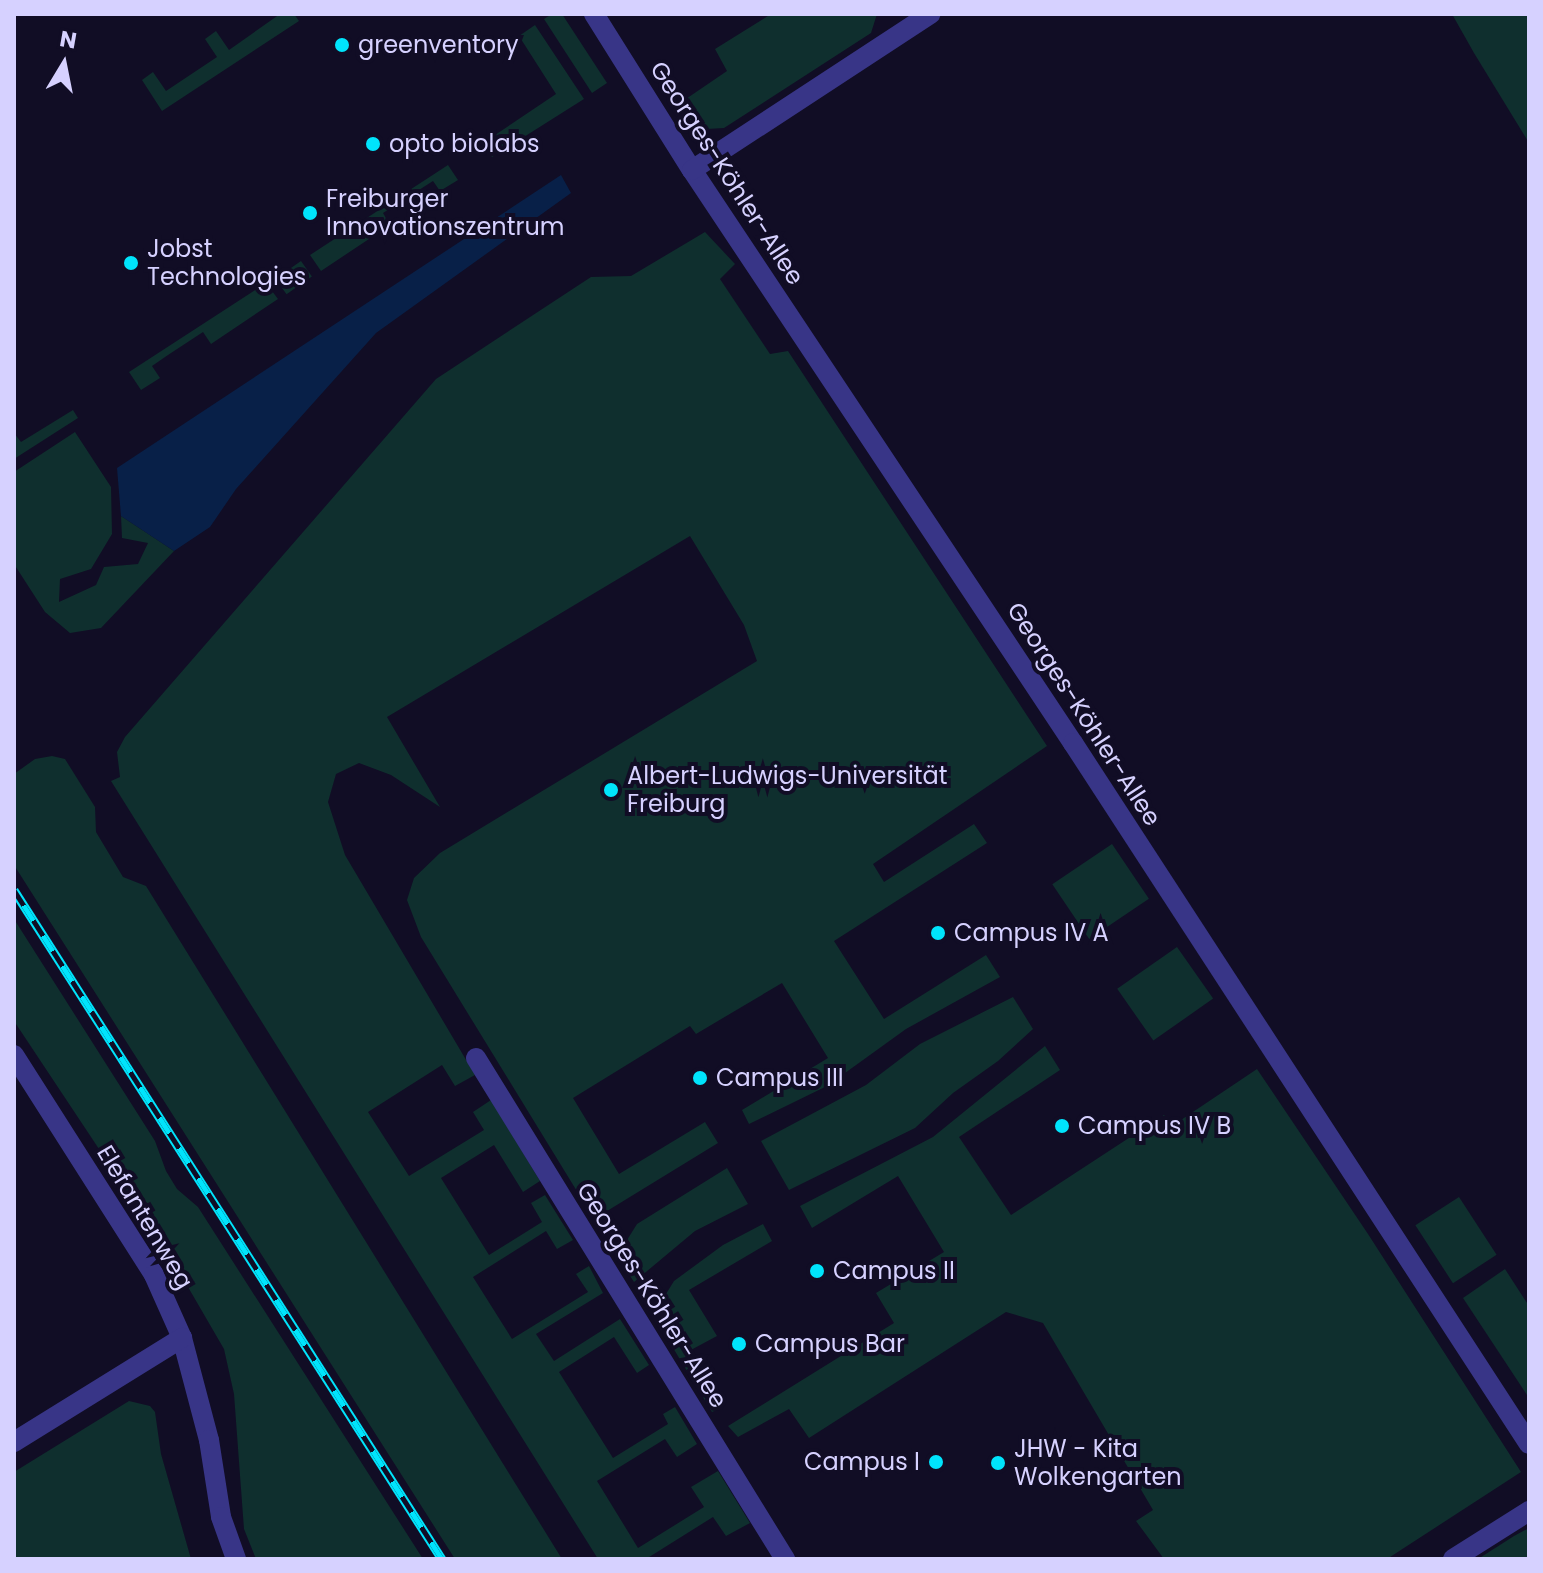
<!DOCTYPE html>
<meta charset="utf-8">
<style>
body{margin:0}
#map{position:relative;width:1543px;height:1573px;overflow:hidden;background:#110d25;font-family:Poppins,sans-serif}
div>[style]{position:absolute}
.green>*{inset:0;background:#0f2f2e;transform-origin:0 0}
.water>*{inset:0;background:#082048}
.minor>*{height:20px;margin:-10px;padding:0 10px;transform-origin:10px;border-radius:10px;background:#383587}
.rail>*{height:9px;margin-top:-4.5px;transform-origin:0;background:repeating-linear-gradient(90deg,#110d25 0 18px,#00e4fc 0 36px);box-sizing:border-box;border-block:2px solid #00e4fc}
.dots>*{width:22px;height:22px;translate:-50% -50%;box-sizing:border-box;border:4px solid #110d25;border-radius:50%}
span{translate:-50% -50%;white-space:nowrap;text-align:center;line-height:1.15;-webkit-text-stroke:8px #110d25;paint-order:stroke}
.poi-label{font-size:24px;color:#d6d1ff}
.left{translate:0 -50%;text-align:left}
.right{translate:-100% -50%;text-align:right}
.street-label{font-size:24px;color:#d6d1ff}
.frame{position:absolute;inset:0;border:16px solid #d6d1ff;pointer-events:none}
.north{position:absolute;left:24px;top:24px;width:80px;height:80px;-webkit-text-stroke:6px #110d25;paint-order:stroke;rotate:10deg;font-size:22px;font-weight:700;line-height:32px;text-align:center;color:#d6d1ff}
.north::after{content:'';display:block;margin:auto;width:28px;height:36px;background:#d6d1ff;clip-path:polygon(50% 0,100% 100%,50% 72%,0 100%)}
</style>
<div id="map">
<div class="green">
<div style="clip-path:polygon(280px 14px,294px 14px,299px 21px,162px 111px,142px 80px,153px 72px,166px 91px,217px 57px,205px 39px,216px 31px,229px 50px)"></div>
<div style="clip-path:polygon(552px 14px,562px 14px,607px 83px,592px 93px,544px 19px)"></div>
<div style="clip-path:polygon(771px 14px,877px 14px,871px 33px,724px 128px,707px 129px,690px 120px,680px 103px,727px 71px,715px 49px)"></div>
<div style="clip-path:polygon(1452px 14px,1529px 14px,1529px 143px,1474px 53px)"></div>
<div style="clip-path:polygon(535px 25px,584px 99px,492px 157px,483px 143px,556px 94px,519px 36px)"></div>
<div style="clip-path:polygon(448px 165px,458px 180px,440px 191px,433px 181px,383px 213px,390px 225px,321px 271px,310px 255px)"></div>
<div style="clip-path:polygon(705px 232px,735px 264px,720px 279px,770px 354px,788px 351px,1047px 746px,873px 864px,884px 882px,974px 824px,987px 843px,834px 941px,884px 1019px,986px 955px,1000px 977px,906px 1029px,827px 1086px,749px 1124px,742px 1110px,828px 1058px,782px 983px,696px 1034px,690px 1026px,573px 1098px,619px 1174px,705px 1122px,718px 1143px,594px 1219px,421px 937px,407px 900px,414px 878px,440px 853px,757px 661px,744px 625px,690px 536px,387px 717px,440px 807px,391px 775px,359px 763px,336px 774px,328px 802px,345px 855px,475px 1075px,455px 1086px,442px 1065px,368px 1112px,409px 1176px,484px 1130px,473px 1112px,491px 1100px,540px 1181px,523px 1192px,494px 1145px,441px 1178px,489px 1255px,542px 1222px,531px 1203px,545px 1195px,573px 1240px,557px 1249px,546px 1231px,473px 1277px,512px 1339px,588px 1292px,576px 1274px,589px 1266px,603px 1293px,536px 1334px,554px 1361px,620px 1319px,649px 1365px,637px 1373px,614px 1337px,559px 1372px,613px 1458px,668px 1424px,663px 1414px,675px 1407px,697px 1444px,677px 1457px,665px 1439px,597px 1481px,638px 1548px,704px 1507px,691px 1487px,718px 1471px,750px 1523px,726px 1536px,713px 1517px,646px 1559px,598px 1559px,111px 781px,120px 777px,117px 752px,125px 737px,436px 379px,591px 277px,631px 276px)"></div>
<div style="left:301px;top:261px;width:19px;height:31px;rotate:55deg"></div>
<div style="clip-path:polygon(266px 283px,278px 299px,211px 344px,203px 332px,168px 355px,152px 366px,160px 378px,141px 390px,129px 372px)"></div>
<div style="clip-path:polygon(73px 410px,78px 418px,14px 459px,14px 433px,21px 442px)"></div>
<div style="clip-path:polygon(75px 432px,111px 487px,112px 534px,91px 569px,60px 579px,59px 602px,96px 585px,104px 567px,138px 564px,148px 543px,122px 538px,121px 516px,174px 551px,101px 628px,70px 633px,45px 612px,14px 564px,14px 472px)"></div>
<div style="clip-path:polygon(52px 756px,65px 759px,95px 807px,96px 832px,123px 877px,146px 886px,562px 1559px,455px 1559px,14px 865px,14px 774px,35px 759px)"></div>
<div style="left:1112px;top:844px;width:66px;height:72px;rotate:56deg"></div>
<div style="clip-path:polygon(14px 919px,155px 1141px,166px 1171px,177px 1189px,198px 1207px,423px 1559px,256px 1559px,244px 1529px,234px 1394px,224px 1349px,170px 1256px,14px 1021px)"></div>
<div style="left:1177px;top:947px;width:63px;height:73px;rotate:55deg"></div>
<div style="clip-path:polygon(1013px 997px,1033px 1029px,998px 1061px,953px 1093px,915px 1128px,789px 1190px,761px 1141px,866px 1085px,920px 1044px)"></div>
<div style="clip-path:polygon(1045px 1046px,1060px 1070px,959px 1137px,1011px 1215px,1164px 1115px,1172px 1126px,1257px 1069px,1368px 1234px,1521px 1472px,1387px 1559px,1164px 1559px,1136px 1521px,1153px 1510px,1043px 1323px,1006px 1312px,809px 1438px,789px 1409px,738px 1437px,728px 1426px,894px 1323px,876px 1293px,944px 1252px,898px 1176px,812px 1228px,800px 1206px,933px 1137px)"></div>
<div style="clip-path:polygon(727px 1168px,748px 1204px,695px 1231px,634px 1282px,617px 1256px,637px 1224px)"></div>
<div style="left:1459px;top:1197px;width:69px;height:52px;rotate:57deg"></div>
<div style="clip-path:polygon(763px 1224px,772px 1241px,689px 1290px,717px 1336px,689px 1351px,723px 1407px,712px 1412px,653px 1315px,674px 1281px,723px 1245px)"></div>
<div style="clip-path:polygon(1505px 1269px,1529px 1306px,1529px 1398px,1463px 1298px)"></div>
<div style="clip-path:polygon(129px 1401px,150px 1406px,155px 1412px,161px 1454px,191px 1559px,14px 1559px,14px 1472px)"></div>
<div style="clip-path:polygon(1529px 1528px,1529px 1559px,1478px 1559px,1514px 1536px)"></div>
</div>
<div class="water">
<div style="clip-path:polygon(561px 175px,571px 193px,376px 333px,236px 489px,210px 527px,174px 551px,121px 516px,117px 468px)"></div>
</div>
<div class="minor">
<div style="left:594px;top:14px;width:184px;rotate:57.9deg"></div>
<div style="left:692px;top:170px;width:688px;rotate:56.38deg"></div>
<div style="left:1073px;top:743px;width:836px;rotate:56.96deg"></div>
<div style="left:692px;top:170px;width:285px;rotate:-33.2deg"></div>
<div style="left:14px;top:1055px;width:261px;rotate:57.5deg"></div>
<div style="left:154px;top:1275px;width:69px;rotate:66deg"></div>
<div style="left:182px;top:1338px;width:106px;rotate:75.2deg"></div>
<div style="left:209px;top:1440px;width:78px;rotate:81.1deg"></div>
<div style="left:221px;top:1517px;width:45px;rotate:70.3deg"></div>
<div style="left:476px;top:1058px;width:589px;rotate:58.34deg"></div>
<div style="left:14px;top:1442px;width:198px;rotate:-31.8deg"></div>
<div style="left:1453px;top:1559px;width:90px;rotate:-32.3deg"></div>
</div>
<div class="rail">
<div style="left:14px;top:890px;width:794px;rotate:57.39deg"></div>
</div>
<div class="dots">
<div style="left:342px;top:45px;background:#00e4fc"></div>
<div style="left:373px;top:144px;background:#00e4fc"></div>
<div style="left:310px;top:213px;background:#00e4fc"></div>
<div style="left:131px;top:263px;background:#00e4fc"></div>
<div style="left:611px;top:790px;background:#00e4fc"></div>
<div style="left:938px;top:933px;background:#00e4fc"></div>
<div style="left:700px;top:1078px;background:#00e4fc"></div>
<div style="left:1062px;top:1126px;background:#00e4fc"></div>
<div style="left:817px;top:1271px;background:#00e4fc"></div>
<div style="left:739px;top:1344px;background:#00e4fc"></div>
<div style="left:936px;top:1462px;background:#00e4fc"></div>
<div style="left:998px;top:1463px;background:#00e4fc"></div>
</div>
<div class="poi-label">
<span class="left" style="left:358px;top:45px">greenventory</span>
<span class="left" style="left:389px;top:144px">opto biolabs</span>
<span class="left" style="left:326px;top:213px">Freiburger<br>Innovationszentrum</span>
<span class="left" style="left:147px;top:263px">Jobst<br>Technologies</span>
<span class="left" style="left:627px;top:790px">Albert-Ludwigs-Universität<br>Freiburg</span>
<span class="left" style="left:954px;top:933px">Campus IV A</span>
<span class="left" style="left:716px;top:1078px">Campus III</span>
<span class="left" style="left:1078px;top:1126px">Campus IV B</span>
<span class="left" style="left:833px;top:1271px">Campus II</span>
<span class="left" style="left:755px;top:1344px">Campus Bar</span>
<span class="left" style="left:1014px;top:1463px">JHW - Kita<br>Wolkengarten</span>
<span class="right" style="left:920px;top:1462px">Campus I</span>
</div>
<div class="street-label">
<span style="left:727px;top:173px;rotate:57deg">Georges-Köhler-Allee</span>
<span style="left:1084px;top:714px;rotate:57deg">Georges-Köhler-Allee</span>
<span style="left:145px;top:1217px;rotate:59deg">Elefantenweg</span>
<span style="left:652px;top:1295px;rotate:58deg">Georges-Köhler-Allee</span>
</div>
<div class="frame"></div>
<div class="north">N</div>
</div>
